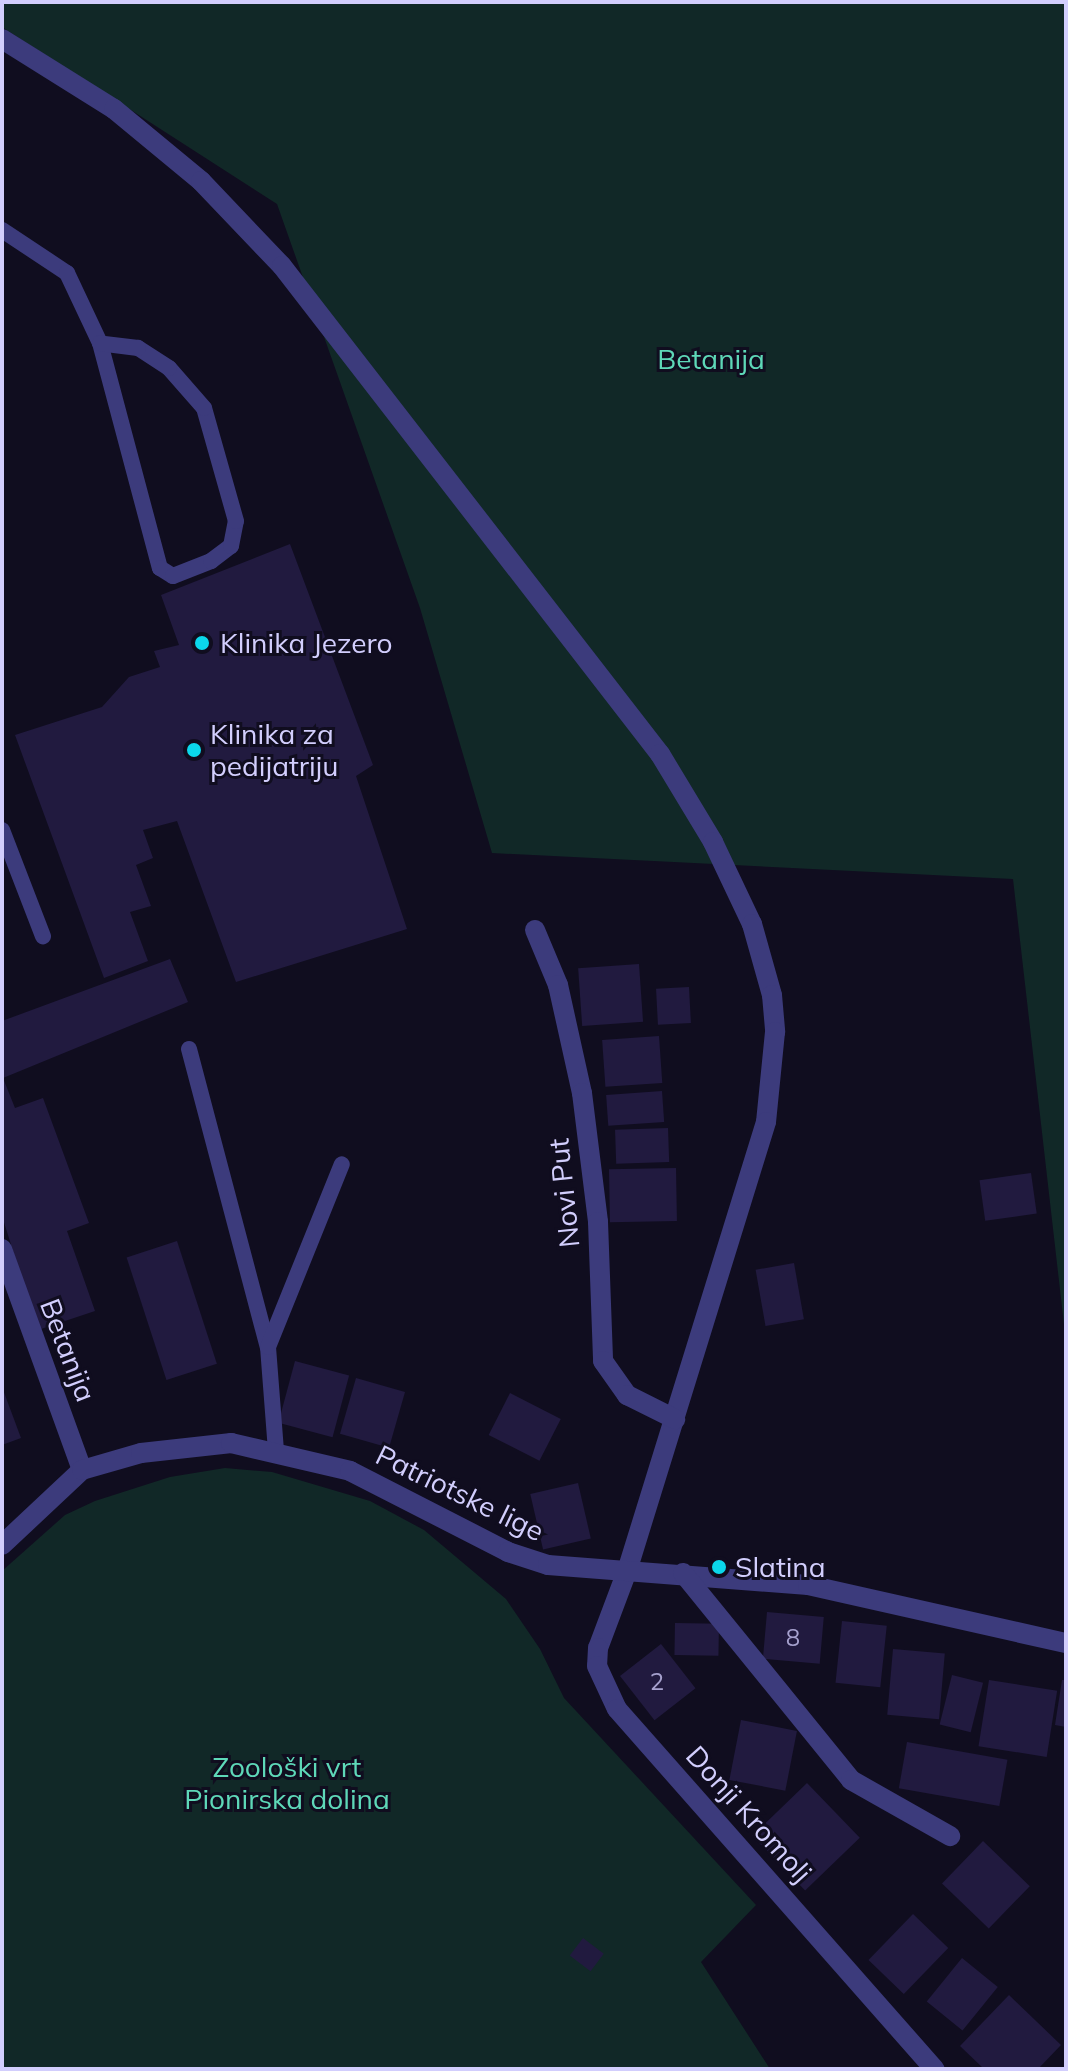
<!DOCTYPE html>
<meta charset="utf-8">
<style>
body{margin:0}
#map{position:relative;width:1068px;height:2071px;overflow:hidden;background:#100d1f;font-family:Mulish,sans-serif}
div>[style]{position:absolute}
.green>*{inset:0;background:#112827}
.building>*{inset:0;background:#211a3f;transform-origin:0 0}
.service>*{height:16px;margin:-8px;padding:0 8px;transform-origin:8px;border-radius:8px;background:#3c3b7c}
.minor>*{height:20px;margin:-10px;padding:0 10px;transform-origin:10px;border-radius:10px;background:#3c3b7c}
.dots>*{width:22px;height:22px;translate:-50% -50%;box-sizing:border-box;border:4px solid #100d1f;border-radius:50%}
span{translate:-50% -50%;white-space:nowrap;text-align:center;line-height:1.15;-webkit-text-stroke:6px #100d1f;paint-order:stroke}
.number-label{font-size:24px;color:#a6a1ce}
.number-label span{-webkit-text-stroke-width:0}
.park-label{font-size:28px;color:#5ed8b8}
.poi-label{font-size:28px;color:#d2cefd}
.left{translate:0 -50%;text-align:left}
.street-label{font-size:28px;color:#d2cefd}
.frame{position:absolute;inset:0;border:4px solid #d2cefd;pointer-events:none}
</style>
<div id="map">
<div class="green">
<div style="clip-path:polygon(2px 2px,1066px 2px,1066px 1342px,1013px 879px,492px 853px,420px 608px,277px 204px,2px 27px)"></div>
<div style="clip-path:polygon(225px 1468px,272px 1472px,370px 1501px,424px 1530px,506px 1599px,540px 1649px,564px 1698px,756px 1905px,701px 1962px,770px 2069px,2px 2069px,2px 1571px,65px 1515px,95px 1501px,170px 1477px)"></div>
</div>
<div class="building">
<div style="clip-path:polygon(290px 544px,373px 765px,356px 776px,407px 929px,236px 982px,177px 821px,143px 830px,153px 858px,136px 865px,151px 906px,130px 912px,148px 961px,104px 978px,15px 735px,102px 707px,129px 677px,160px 667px,154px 651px,179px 645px,161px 595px)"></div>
<div style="clip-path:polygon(170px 959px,188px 1002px,3px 1078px,15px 1108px,43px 1098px,89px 1223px,67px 1231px,95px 1311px,38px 1330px,2px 1216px,2px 1021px)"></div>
<div style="left:639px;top:964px;width:58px;height:61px;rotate:86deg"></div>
<div style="left:689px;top:987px;width:36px;height:33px;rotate:87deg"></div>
<div style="left:659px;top:1036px;width:47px;height:57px;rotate:86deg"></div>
<div style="left:662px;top:1091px;width:31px;height:56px;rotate:86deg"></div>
<div style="left:668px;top:1128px;width:34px;height:53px;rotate:88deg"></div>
<div style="left:676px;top:1168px;width:53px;height:67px;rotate:89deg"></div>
<div style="left:1031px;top:1173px;width:41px;height:52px;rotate:82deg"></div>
<div style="left:177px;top:1241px;width:129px;height:53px;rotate:72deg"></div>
<div style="left:794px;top:1263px;width:57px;height:39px;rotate:80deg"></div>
<div style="left:295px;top:1361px;width:56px;height:64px;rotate:15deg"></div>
<div style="left:356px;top:1378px;width:51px;height:58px;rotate:16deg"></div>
<div style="clip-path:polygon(2px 1387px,21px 1438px,2px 1445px)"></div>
<div style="left:510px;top:1393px;width:57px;height:47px;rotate:27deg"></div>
<div style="left:578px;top:1483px;width:57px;height:49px;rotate:77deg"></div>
<div style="left:767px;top:1612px;width:57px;height:47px;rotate:5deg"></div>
<div style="left:842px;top:1621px;width:45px;height:62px;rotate:6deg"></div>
<div style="left:675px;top:1623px;width:44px;height:32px;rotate:1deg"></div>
<div style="left:661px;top:1644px;width:56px;height:52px;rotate:52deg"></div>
<div style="left:893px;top:1649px;width:52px;height:66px;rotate:5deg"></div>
<div style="left:952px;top:1675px;width:32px;height:51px;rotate:14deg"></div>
<div style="left:989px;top:1680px;width:69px;height:67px;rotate:9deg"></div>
<div style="clip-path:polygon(1062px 1680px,1066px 1680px,1066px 1727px,1055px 1725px)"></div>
<div style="left:741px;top:1720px;width:57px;height:61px;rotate:11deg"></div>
<div style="left:907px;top:1742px;width:102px;height:47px;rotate:10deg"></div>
<div style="left:807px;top:1783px;width:76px;height:76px;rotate:46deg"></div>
<div style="left:983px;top:1841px;width:65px;height:59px;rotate:44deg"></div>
<div style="left:913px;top:1914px;width:49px;height:64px;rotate:44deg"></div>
<div style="left:583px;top:1938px;width:26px;height:22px;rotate:37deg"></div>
<div style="left:962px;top:1958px;width:46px;height:56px;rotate:39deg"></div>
<div style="clip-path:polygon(1009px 1995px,1061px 2045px,1038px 2069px,984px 2069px,960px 2046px)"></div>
</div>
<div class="service">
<div style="left:2px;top:230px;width:78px;rotate:33.5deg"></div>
<div style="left:67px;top:273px;width:77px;rotate:64.8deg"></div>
<div style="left:100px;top:343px;width:233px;rotate:75.1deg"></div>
<div style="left:160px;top:568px;width:15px;rotate:32deg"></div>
<div style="left:173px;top:576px;width:41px;rotate:-21.5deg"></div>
<div style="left:211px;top:561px;width:25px;rotate:-37deg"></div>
<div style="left:231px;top:546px;width:25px;rotate:-79deg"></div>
<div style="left:236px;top:521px;width:117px;rotate:-105.8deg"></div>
<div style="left:204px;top:408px;width:53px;rotate:-131.2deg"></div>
<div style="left:169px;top:368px;width:37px;rotate:-147deg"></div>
<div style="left:138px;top:348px;width:38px;rotate:-173deg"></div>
<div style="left:2px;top:830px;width:114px;rotate:68.9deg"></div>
<div style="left:189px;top:1049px;width:308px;rotate:75.2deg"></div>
<div style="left:268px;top:1347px;width:105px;rotate:85.6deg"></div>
<div style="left:268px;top:1347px;width:197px;rotate:-68deg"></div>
</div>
<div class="minor">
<div style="left:2px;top:39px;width:132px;rotate:32deg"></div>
<div style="left:114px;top:109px;width:113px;rotate:39.6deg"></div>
<div style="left:201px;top:181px;width:117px;rotate:46.4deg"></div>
<div style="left:282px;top:266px;width:617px;rotate:52.24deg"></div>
<div style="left:660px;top:754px;width:103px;rotate:58.9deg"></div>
<div style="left:713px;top:842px;width:91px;rotate:64.6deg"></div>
<div style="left:752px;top:924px;width:74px;rotate:74.3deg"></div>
<div style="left:772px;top:995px;width:37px;rotate:85deg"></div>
<div style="left:775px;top:1032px;width:90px;rotate:95.7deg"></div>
<div style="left:766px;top:1122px;width:470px;rotate:107.2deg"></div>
<div style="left:627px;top:1571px;width:82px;rotate:110.6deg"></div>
<div style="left:598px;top:1648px;width:18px;rotate:93deg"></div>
<div style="left:597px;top:1666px;width:47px;rotate:65.1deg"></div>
<div style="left:617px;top:1709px;width:480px;rotate:48.6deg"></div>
<div style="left:535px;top:930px;width:60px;rotate:67.3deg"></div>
<div style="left:558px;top:985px;width:111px;rotate:77.5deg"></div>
<div style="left:582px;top:1093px;width:130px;rotate:82.9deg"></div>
<div style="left:598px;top:1222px;width:139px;rotate:87.9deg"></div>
<div style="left:603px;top:1361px;width:42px;rotate:54.8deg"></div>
<div style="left:627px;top:1395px;width:54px;rotate:26.6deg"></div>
<div style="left:2px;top:1249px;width:235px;rotate:70.1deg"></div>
<div style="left:2px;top:1545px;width:110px;rotate:-43.2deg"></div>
<div style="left:82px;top:1470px;width:61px;rotate:-16.1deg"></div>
<div style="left:141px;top:1453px;width:91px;rotate:-6.3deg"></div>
<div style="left:231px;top:1443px;width:122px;rotate:13.2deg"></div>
<div style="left:350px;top:1471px;width:178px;rotate:27.1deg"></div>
<div style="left:508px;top:1552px;width:42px;rotate:18deg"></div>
<div style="left:548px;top:1565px;width:261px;rotate:4.4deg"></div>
<div style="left:808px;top:1585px;width:264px;rotate:12.7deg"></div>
<div style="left:683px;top:1573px;width:267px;rotate:50.9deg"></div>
<div style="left:851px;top:1780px;width:114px;rotate:29.5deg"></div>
</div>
<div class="dots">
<div style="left:202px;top:643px;background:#0bd7eb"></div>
<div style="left:194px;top:750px;background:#0bd7eb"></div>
<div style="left:719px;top:1567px;background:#0bd7eb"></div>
</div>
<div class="number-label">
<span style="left:793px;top:1638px">8</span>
<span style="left:657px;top:1682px">2</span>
</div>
<div class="park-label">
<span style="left:711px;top:359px">Betanija</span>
<span style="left:287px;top:1783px">Zoološki vrt<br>Pionirska dolina</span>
</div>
<div class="poi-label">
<span class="left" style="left:220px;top:643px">Klinika Jezero</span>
<span class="left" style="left:210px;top:750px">Klinika za<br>pedijatriju</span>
<span class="left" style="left:735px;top:1567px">Slatina</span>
</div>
<div class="street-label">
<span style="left:564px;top:1193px;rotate:-96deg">Novi Put</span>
<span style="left:68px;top:1350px;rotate:69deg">Betanija</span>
<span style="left:460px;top:1493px;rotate:26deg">Patriotske lige</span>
<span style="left:749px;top:1814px;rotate:48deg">Donji Kromolj</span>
</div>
<div class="frame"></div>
</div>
